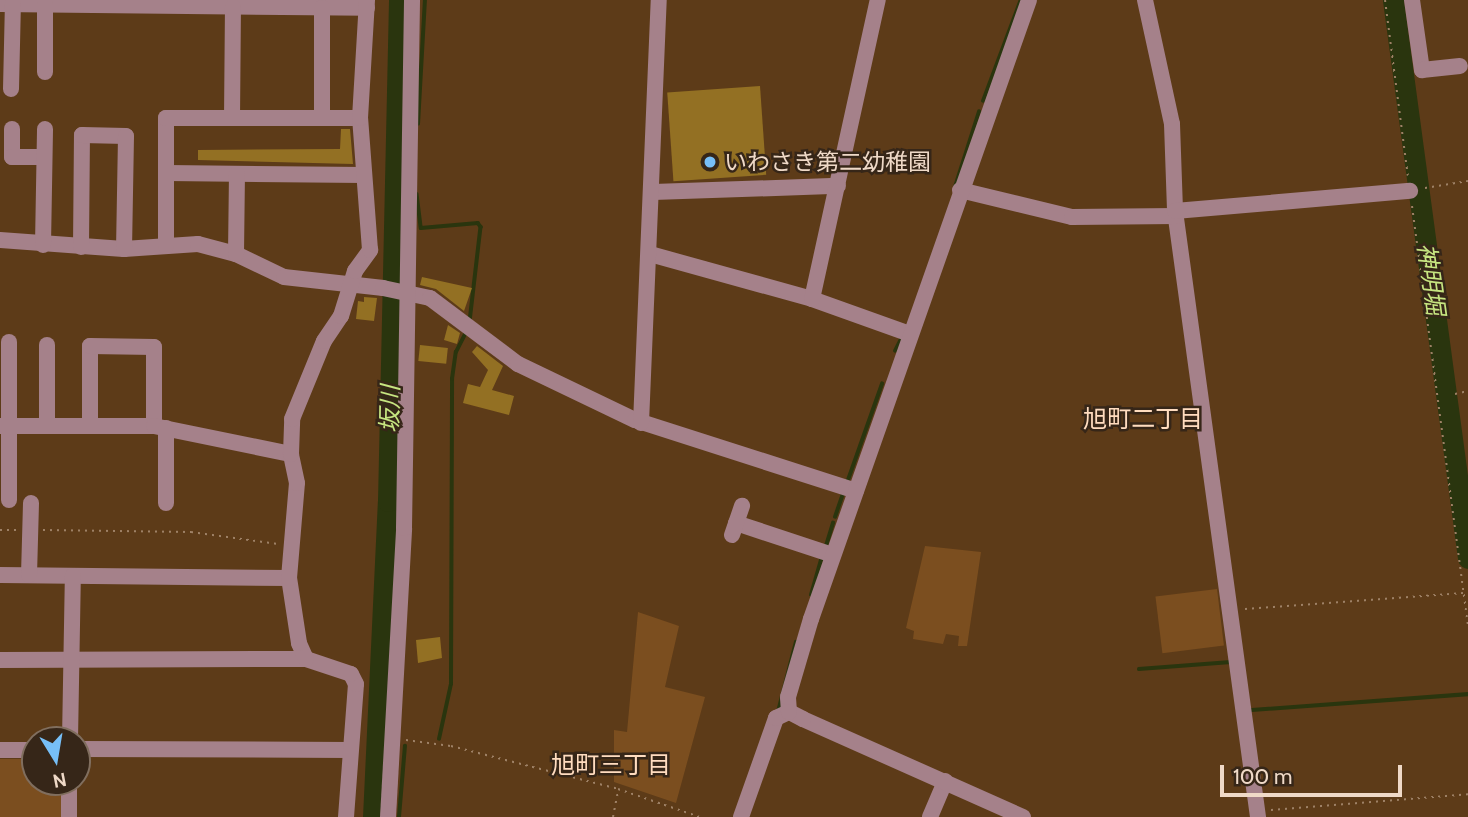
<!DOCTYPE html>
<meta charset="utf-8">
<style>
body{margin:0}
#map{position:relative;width:1468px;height:817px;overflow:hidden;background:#5d3b18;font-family:Cabin,"Noto Sans JP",sans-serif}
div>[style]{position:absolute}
.green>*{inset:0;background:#7b4e1f;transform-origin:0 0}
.stream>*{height:3.5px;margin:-1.75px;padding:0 1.75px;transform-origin:1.75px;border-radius:1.75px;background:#2a350e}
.river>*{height:21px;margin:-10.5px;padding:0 10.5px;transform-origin:10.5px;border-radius:10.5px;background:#2a350e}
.building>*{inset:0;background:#937023;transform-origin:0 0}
.path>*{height:2px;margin-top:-1px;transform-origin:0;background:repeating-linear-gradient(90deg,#9e8166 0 2px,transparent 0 7px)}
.minor>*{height:16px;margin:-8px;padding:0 8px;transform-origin:8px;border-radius:8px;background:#a5818a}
.dots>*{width:19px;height:19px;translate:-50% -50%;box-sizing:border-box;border:4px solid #362618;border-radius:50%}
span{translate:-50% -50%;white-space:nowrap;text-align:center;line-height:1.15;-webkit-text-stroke:5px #362618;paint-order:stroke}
.poi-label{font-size:23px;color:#efd9c7}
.left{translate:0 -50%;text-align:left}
.water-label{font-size:24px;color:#c7e681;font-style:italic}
.neighbourhood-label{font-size:24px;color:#ffdcbf}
.north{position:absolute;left:21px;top:726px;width:70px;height:70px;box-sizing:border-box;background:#362618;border:2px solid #806e5e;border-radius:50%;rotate:169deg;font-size:19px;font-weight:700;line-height:28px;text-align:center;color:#efd9c7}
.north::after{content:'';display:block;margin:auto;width:24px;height:32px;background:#77bff7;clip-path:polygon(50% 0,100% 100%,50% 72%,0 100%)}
.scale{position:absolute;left:1220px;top:765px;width:182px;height:32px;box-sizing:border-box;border:4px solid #efd9c7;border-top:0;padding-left:9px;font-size:21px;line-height:24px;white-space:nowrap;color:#efd9c7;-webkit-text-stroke:5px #362618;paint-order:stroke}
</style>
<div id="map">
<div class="green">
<div style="clip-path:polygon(925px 546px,981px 552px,967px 646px,958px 646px,959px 636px,946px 634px,943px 644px,913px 639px,914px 631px,906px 628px)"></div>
<div style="left:1217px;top:589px;width:57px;height:62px;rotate:83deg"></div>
<div style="clip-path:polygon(638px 612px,679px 626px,665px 687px,705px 697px,676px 803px,614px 782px,614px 730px,627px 732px)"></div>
<div style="clip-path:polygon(0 759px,35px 759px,35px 782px,65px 782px,65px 817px,0 817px)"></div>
</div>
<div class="stream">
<div style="left:983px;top:101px;width:106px;rotate:-69.5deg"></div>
<div style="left:418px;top:124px;width:124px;rotate:-86.8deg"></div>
<div style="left:955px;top:187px;width:79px;rotate:-72.3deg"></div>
<div style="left:417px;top:194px;width:34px;rotate:83deg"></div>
<div style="left:421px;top:228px;width:57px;rotate:-5deg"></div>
<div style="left:478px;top:223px;width:5px;rotate:53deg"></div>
<div style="left:481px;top:227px;width:96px;rotate:96.6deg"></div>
<div style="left:895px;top:351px;width:16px;rotate:-63deg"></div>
<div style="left:848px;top:480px;width:102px;rotate:-70.5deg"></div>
<div style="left:1460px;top:498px;width:8px;rotate:-14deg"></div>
<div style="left:835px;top:517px;width:24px;rotate:-71deg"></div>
<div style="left:826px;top:546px;width:24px;rotate:-73deg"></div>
<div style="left:811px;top:595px;width:40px;rotate:-74deg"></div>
<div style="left:1139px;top:669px;width:92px;rotate:-4.4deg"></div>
<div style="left:1252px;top:710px;width:217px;rotate:-4.2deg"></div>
<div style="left:778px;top:712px;width:72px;rotate:-75.6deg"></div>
<div style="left:439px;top:739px;width:56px;rotate:-77.7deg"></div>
<div style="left:451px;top:684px;width:305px;rotate:-89.8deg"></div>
<div style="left:452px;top:379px;width:27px;rotate:-82deg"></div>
<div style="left:456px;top:352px;width:22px;rotate:-63deg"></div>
<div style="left:399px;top:817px;width:71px;rotate:-85.2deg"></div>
</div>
<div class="river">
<div style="left:1393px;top:0;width:563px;rotate:82.34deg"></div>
<div style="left:373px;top:817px;width:316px;rotate:-87.3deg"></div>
<div style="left:388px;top:501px;width:501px;rotate:-88.74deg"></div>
</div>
<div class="building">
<div style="left:760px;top:86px;width:89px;height:93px;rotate:86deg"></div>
<div style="clip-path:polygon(341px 129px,350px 129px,353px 164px,198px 160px,198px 150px,340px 149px)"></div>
<div style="clip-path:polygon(422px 277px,472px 288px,464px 311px,436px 289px,420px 285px)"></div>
<div style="clip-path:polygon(364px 297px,377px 298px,374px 321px,356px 319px,358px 301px,364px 302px)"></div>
<div style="clip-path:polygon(448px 325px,460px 333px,457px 344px,444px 340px)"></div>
<div style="left:420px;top:345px;width:28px;height:16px;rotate:6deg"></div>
<div style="clip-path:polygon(477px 346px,503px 366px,492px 390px,514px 396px,509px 415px,463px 403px,468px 384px,480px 387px,488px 370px,472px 352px)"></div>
<div style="clip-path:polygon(440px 637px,442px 658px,418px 663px,416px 640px)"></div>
</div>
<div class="path">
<div style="left:1385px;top:0;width:177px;rotate:82.6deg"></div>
<div style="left:1425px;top:188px;width:44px;rotate:-9.2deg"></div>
<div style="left:1412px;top:206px;width:425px;rotate:82.4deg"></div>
<div style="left:1455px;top:394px;width:13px;rotate:-13deg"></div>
<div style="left:0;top:530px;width:17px"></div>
<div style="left:43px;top:530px;width:148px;rotate:0.8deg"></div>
<div style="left:191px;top:532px;width:88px;rotate:7.9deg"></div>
<div style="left:1245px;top:609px;width:219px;rotate:-4.2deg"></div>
<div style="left:406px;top:740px;width:45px;rotate:7.6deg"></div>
<div style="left:451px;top:746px;width:172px;rotate:14.4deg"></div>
<div style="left:618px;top:789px;width:87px;rotate:18.9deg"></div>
<div style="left:1271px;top:810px;width:198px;rotate:-4.6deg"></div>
<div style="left:613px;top:817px;width:26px;rotate:-79deg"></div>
</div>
<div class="minor">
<div style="left:1145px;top:0;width:127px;rotate:77.7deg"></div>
<div style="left:1172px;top:124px;width:87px;rotate:88deg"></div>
<div style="left:1175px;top:211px;width:612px;rotate:82.2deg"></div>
<div style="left:1412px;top:0;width:71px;rotate:81.9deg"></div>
<div style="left:1422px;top:70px;width:38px;rotate:-6deg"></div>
<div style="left:0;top:4px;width:367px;rotate:0.6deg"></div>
<div style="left:322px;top:8px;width:109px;rotate:90deg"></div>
<div style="left:45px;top:72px;width:68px;rotate:-90deg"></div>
<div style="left:11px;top:89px;width:85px;rotate:-88.7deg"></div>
<div style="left:232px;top:118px;width:111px;rotate:-89.5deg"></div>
<div style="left:12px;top:129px;width:28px;rotate:90deg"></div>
<div style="left:12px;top:157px;width:32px"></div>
<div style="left:167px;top:173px;width:197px;rotate:0.6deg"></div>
<div style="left:960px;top:190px;width:115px;rotate:13.6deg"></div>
<div style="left:1072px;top:217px;width:104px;rotate:-0.6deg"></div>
<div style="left:653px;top:192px;width:185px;rotate:-1.9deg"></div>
<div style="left:1175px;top:211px;width:236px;rotate:-4.9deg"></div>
<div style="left:0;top:240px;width:124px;rotate:4.2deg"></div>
<div style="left:124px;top:249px;width:74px;rotate:-3.9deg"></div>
<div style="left:198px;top:244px;width:39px;rotate:15deg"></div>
<div style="left:236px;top:254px;width:53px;rotate:25.6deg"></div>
<div style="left:284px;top:277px;width:100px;rotate:6.3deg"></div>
<div style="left:383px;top:288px;width:48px;rotate:12deg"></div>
<div style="left:430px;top:298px;width:110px;rotate:36.9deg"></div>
<div style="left:518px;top:364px;width:130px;rotate:25.6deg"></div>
<div style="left:635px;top:420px;width:232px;rotate:17.8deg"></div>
<div style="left:43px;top:245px;width:116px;rotate:-89deg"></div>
<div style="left:166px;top:246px;width:128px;rotate:-90deg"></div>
<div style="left:166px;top:118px;width:194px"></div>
<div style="left:81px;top:247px;width:112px;rotate:-89.5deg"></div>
<div style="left:82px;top:135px;width:44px;rotate:1.3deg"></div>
<div style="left:126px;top:136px;width:113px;rotate:91deg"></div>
<div style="left:236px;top:254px;width:80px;rotate:-89.3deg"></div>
<div style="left:650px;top:254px;width:168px;rotate:15.5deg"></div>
<div style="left:812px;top:299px;width:104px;rotate:19.7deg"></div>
<div style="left:812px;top:299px;width:306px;rotate:-77.6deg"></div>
<div style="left:9px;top:342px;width:158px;rotate:90deg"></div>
<div style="left:47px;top:345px;width:81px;rotate:90deg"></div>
<div style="left:641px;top:423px;width:423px;rotate:-87.6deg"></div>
<div style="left:90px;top:425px;width:79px;rotate:-90deg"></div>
<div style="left:90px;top:346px;width:64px;rotate:0.9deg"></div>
<div style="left:154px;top:347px;width:79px;rotate:90deg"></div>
<div style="left:0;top:426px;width:154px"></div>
<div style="left:154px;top:426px;width:140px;rotate:11.6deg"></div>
<div style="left:166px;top:503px;width:75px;rotate:-90deg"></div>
<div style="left:736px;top:523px;width:102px;rotate:18.3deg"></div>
<div style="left:732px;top:535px;width:31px;rotate:-71deg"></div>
<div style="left:0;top:575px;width:289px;rotate:0.6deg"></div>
<div style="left:29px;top:575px;width:72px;rotate:-88.4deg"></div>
<div style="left:0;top:660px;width:306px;rotate:-0.2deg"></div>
<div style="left:70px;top:740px;width:164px;rotate:-89deg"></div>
<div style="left:77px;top:749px;width:273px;rotate:0.2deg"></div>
<div style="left:0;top:750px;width:35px"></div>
<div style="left:69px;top:817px;width:35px;rotate:-90deg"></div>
<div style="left:346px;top:817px;width:133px;rotate:-85.7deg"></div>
<div style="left:356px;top:684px;width:11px;rotate:-117deg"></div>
<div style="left:351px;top:674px;width:47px;rotate:-161.6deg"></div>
<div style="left:306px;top:659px;width:17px;rotate:-114deg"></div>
<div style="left:299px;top:643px;width:66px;rotate:-98.7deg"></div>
<div style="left:289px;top:578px;width:95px;rotate:-85.2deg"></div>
<div style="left:297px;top:483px;width:30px;rotate:-102deg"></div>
<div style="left:291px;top:454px;width:35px;rotate:-88deg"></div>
<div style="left:292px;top:419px;width:84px;rotate:-67.7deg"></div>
<div style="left:324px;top:341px;width:30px;rotate:-56deg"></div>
<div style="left:341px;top:316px;width:47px;rotate:-72.7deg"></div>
<div style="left:355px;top:271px;width:26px;rotate:-54deg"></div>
<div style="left:370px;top:250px;width:132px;rotate:-94.3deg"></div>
<div style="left:360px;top:118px;width:118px;rotate:-86.6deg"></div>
<div style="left:388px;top:817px;width:289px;rotate:-86.8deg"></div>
<div style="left:404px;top:528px;width:528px;rotate:-89.13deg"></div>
<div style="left:741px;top:817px;width:105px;rotate:-70.5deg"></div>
<div style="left:776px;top:718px;width:14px;rotate:-25deg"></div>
<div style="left:930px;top:817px;width:39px;rotate:-67deg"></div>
<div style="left:1023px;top:817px;width:241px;rotate:-156deg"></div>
<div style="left:803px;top:719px;width:16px;rotate:-153deg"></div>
<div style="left:789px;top:712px;width:15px;rotate:-94deg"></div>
<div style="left:788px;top:697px;width:81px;rotate:-73.6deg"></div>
<div style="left:811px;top:619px;width:656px;rotate:-70.6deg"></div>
</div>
<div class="dots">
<div style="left:710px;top:162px;background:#77bff7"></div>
</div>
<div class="poi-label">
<span class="left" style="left:724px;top:162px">いわさき第二幼稚園</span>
</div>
<div class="water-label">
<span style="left:1431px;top:279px;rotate:82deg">神明堀</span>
<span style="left:390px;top:409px;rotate:-89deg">坂川</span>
</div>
<div class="neighbourhood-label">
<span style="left:1143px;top:419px">旭町二丁目</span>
<span style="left:611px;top:765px">旭町三丁目</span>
</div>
<div class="north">N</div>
<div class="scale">100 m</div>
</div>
